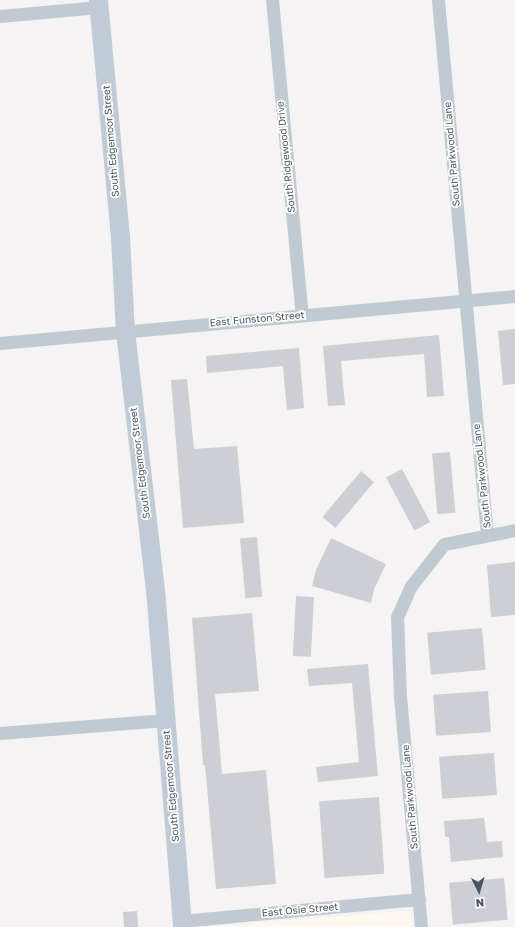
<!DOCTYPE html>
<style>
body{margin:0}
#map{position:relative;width:515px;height:927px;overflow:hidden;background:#f5f3f3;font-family:"Golos Text",sans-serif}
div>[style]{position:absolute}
.commercial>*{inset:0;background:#fdf9ef}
.building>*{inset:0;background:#cdcfd5;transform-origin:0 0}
.street>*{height:13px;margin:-6.5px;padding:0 6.5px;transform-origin:6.5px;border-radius:6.5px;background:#c1cad2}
.secondary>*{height:19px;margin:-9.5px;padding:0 9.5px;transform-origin:9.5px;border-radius:9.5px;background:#c1cbd6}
span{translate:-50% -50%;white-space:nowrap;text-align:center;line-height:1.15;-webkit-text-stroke:3.5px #fff;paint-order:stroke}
.street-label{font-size:10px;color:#4a5661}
.north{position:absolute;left:459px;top:871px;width:40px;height:40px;-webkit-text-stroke:3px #fff;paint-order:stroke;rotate:175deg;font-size:11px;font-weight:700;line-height:16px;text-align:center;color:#4a5661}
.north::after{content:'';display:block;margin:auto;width:14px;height:18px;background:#4a5661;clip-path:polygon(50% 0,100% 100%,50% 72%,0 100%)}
</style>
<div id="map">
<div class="commercial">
<div style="clip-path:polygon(402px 911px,409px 912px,412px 917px,414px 927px,206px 927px)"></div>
</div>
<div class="building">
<div style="clip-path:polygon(515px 329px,515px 384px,503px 385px,498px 331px)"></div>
<div style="clip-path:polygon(439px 335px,444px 396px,427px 397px,424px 354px,341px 361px,345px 405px,328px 406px,323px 346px)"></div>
<div style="clip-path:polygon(299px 348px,304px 408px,287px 410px,283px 366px,207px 373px,206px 356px)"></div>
<div style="clip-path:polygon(187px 379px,194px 449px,237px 446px,244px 523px,183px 528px,171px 380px)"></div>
<div style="left:450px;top:452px;width:61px;height:18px;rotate:85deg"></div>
<div style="left:402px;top:469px;width:60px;height:18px;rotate:62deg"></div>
<div style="left:361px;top:471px;width:17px;height:60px;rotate:40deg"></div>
<div style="left:257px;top:537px;width:60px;height:17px;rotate:85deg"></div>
<div style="clip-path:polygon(331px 538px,386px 564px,374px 589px,371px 603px,312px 586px,316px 570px)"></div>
<div style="clip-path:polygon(515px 562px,515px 615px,491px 617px,487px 565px)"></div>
<div style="left:296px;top:596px;width:18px;height:60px;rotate:3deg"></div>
<div style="clip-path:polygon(252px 613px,259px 691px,215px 694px,222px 774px,266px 770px,276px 884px,216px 889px,205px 765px,203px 765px,192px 618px)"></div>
<div style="left:482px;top:628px;width:42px;height:55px;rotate:85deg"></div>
<div style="clip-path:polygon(368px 664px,378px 776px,318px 782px,316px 767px,359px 762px,352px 683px,309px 686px,307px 669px)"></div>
<div style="left:488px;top:691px;width:41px;height:55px;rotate:86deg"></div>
<div style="left:494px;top:753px;width:42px;height:55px;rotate:86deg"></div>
<div style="left:379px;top:797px;width:77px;height:60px;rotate:86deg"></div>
<div style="clip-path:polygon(484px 818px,487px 842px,502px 841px,503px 857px,451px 862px,449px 837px,445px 837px,444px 821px)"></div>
<div style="left:504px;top:878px;width:42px;height:55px;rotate:85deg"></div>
<div style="left:137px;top:911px;width:16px;height:14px;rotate:86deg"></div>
</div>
<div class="street">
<div style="left:272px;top:0;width:316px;rotate:84.6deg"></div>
<div style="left:438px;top:0;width:537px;rotate:84.77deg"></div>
<div style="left:0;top:16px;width:99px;rotate:-5.2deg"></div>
<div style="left:0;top:343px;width:517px;rotate:-5.21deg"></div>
<div style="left:0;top:733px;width:166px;rotate:-4.5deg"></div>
<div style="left:181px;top:921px;width:239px;rotate:-5.3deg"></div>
<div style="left:421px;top:927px;width:231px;rotate:-95.2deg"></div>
<div style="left:400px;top:697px;width:80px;rotate:-92.1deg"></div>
<div style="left:397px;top:617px;width:34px;rotate:-66deg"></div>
<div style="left:411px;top:586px;width:53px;rotate:-51.8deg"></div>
<div style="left:444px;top:544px;width:72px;rotate:-11.2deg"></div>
</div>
<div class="secondary">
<div style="left:98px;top:0;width:238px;rotate:84.7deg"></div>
<div style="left:120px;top:237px;width:94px;rotate:87deg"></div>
<div style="left:125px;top:331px;width:260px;rotate:83.4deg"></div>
<div style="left:155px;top:589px;width:339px;rotate:85.4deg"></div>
</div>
<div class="street-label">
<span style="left:111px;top:141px;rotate:-95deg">South Edgemoor Street</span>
<span style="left:452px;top:154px;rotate:-95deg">South Parkwood Lane</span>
<span style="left:286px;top:157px;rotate:-96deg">South Ridgewood Drive</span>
<span style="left:257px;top:319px;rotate:-5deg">East Funston Street</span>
<span style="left:140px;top:463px;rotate:-97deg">South Edgemoor Street</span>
<span style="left:482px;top:476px;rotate:-96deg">South Parkwood Lane</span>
<span style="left:171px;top:786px;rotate:-95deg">South Edgemoor Street</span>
<span style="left:410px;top:797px;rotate:-95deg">South Parkwood Lane</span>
<span style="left:300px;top:910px;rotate:-5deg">East Osie Street</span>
</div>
<div class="north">N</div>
</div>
